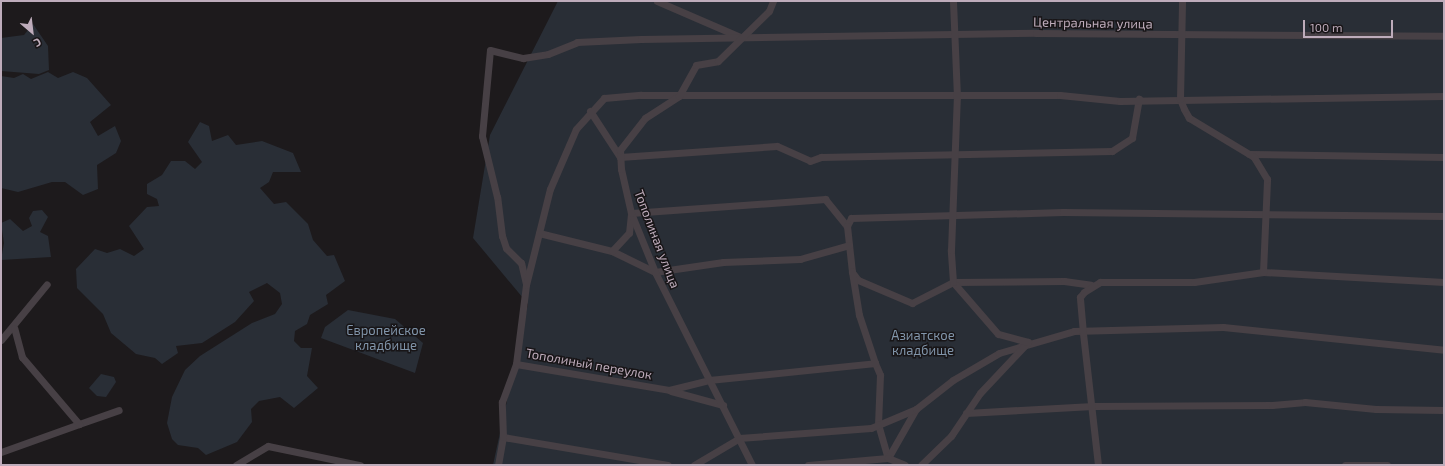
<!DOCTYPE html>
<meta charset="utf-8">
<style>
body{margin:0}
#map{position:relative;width:1445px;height:466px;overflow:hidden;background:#1d1a1c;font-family:"Exo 2",sans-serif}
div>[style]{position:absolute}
.green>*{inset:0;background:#292e36}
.minor>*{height:7px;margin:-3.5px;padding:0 3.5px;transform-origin:3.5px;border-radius:3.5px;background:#474045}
span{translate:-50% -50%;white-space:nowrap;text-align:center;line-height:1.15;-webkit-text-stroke:3px #181517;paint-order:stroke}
.street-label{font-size:13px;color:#beacbb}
.park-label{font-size:13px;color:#8195aa}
.frame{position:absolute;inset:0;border:2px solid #beacbb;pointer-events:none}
.north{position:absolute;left:12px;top:12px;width:40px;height:40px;-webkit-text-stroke:3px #181517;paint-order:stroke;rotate:152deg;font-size:11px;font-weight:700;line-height:16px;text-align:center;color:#beacbb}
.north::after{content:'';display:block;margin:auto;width:14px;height:18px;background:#beacbb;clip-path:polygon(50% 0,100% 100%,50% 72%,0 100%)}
.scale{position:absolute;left:1303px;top:20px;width:90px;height:18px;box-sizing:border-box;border:2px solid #beacbb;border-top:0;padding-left:5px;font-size:12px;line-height:14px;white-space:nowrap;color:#beacbb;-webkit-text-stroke:3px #181517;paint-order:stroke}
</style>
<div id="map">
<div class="green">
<div style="clip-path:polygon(558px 1px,1444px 1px,1444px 465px,493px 465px,528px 304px,473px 238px,490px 135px)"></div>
<div style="clip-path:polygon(33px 24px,48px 46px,49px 70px,39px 74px,1px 71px,1px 38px,24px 35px)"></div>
<div style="clip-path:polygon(48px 72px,58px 78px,73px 72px,87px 78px,111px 105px,90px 122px,98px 136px,115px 126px,121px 141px,116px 153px,97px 165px,98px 189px,83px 195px,65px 182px,52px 182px,18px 192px,1px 188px,1px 76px,14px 78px,23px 74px,31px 79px)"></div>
<div style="clip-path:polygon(200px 122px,209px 126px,212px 141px,228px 135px,236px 145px,262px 141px,293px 153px,301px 172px,273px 172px,269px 182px,260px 188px,274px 204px,286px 202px,308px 224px,313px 240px,327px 256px,334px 255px,345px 281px,326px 295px,328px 304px,310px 315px,307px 324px,295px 331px,294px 341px,301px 348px,312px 348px,307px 376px,318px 388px,294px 408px,280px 397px,259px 401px,251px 409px,252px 422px,237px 442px,206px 455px,198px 448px,178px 445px,172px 439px,167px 423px,172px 397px,185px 370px,200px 356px,252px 323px,275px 314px,282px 304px,280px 293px,267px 283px,249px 292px,254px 301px,235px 322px,202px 343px,176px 346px,178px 353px,162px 364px,155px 358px,136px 354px,111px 333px,103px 314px,77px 288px,76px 269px,95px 249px,107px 253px,120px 249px,134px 256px,144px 249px,129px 226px,147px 207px,159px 206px,157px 199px,147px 194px,147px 184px,162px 175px,171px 161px,185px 161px,195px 169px,202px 162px,188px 142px)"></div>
<div style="clip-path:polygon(42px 210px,48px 217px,40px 232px,48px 236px,51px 257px,1px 260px,4px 243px,1px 223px,10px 219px,23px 231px,32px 226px,29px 218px,33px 211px)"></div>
<div style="clip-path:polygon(348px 310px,395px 319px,423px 343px,415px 373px,321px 338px,325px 327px)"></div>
<div style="clip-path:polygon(101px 374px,114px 377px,116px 382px,106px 397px,97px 396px,89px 388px)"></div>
</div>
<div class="minor">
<div style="left:657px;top:1px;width:90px;rotate:23.4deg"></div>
<div style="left:590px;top:111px;width:55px;rotate:56.9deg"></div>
<div style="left:1249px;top:154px;width:195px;rotate:0.9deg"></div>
<div style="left:620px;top:157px;width:157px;rotate:-4deg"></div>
<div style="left:777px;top:146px;width:36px;rotate:24deg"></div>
<div style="left:810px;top:161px;width:12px;rotate:-20deg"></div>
<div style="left:821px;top:157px;width:291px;rotate:-1.2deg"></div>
<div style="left:1112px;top:151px;width:24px;rotate:-33deg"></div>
<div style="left:1132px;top:138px;width:40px;rotate:-80deg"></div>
<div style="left:631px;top:213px;width:195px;rotate:-4.1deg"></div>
<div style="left:825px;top:199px;width:35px;rotate:51deg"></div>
<div style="left:847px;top:226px;width:9px;rotate:-63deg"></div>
<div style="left:851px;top:218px;width:212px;rotate:-1.6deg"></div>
<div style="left:1063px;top:212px;width:381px;rotate:0.6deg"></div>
<div style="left:847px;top:226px;width:46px;rotate:83.8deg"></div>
<div style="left:852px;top:272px;width:10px;rotate:53deg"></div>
<div style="left:858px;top:280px;width:59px;rotate:23.1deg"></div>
<div style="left:912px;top:303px;width:46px;rotate:-27.1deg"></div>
<div style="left:953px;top:282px;width:111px;rotate:-0.5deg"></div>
<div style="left:1064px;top:281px;width:27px;rotate:8deg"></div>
<div style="left:539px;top:233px;width:75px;rotate:13.9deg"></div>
<div style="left:612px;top:251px;width:48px;rotate:26deg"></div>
<div style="left:612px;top:251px;width:25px;rotate:-47deg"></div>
<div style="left:629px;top:233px;width:18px;rotate:-84deg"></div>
<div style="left:655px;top:272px;width:69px;rotate:-8.4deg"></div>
<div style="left:723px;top:262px;width:77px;rotate:-2.2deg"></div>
<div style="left:800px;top:259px;width:51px;rotate:-15.9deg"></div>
<div style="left:1263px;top:272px;width:181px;rotate:3.2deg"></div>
<div style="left:526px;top:284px;width:22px;rotate:-103deg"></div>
<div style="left:521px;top:263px;width:21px;rotate:-135deg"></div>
<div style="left:506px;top:248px;width:13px;rotate:-108deg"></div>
<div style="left:502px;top:236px;width:39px;rotate:-97deg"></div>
<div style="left:497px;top:197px;width:63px;rotate:-103.8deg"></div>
<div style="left:482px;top:136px;width:86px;rotate:-84.7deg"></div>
<div style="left:490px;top:50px;width:34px;rotate:14deg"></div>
<div style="left:523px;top:58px;width:25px;rotate:-9deg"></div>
<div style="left:548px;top:54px;width:31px;rotate:-22deg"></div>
<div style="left:577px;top:42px;width:64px;rotate:-2.7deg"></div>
<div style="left:641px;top:39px;width:395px;rotate:-0.9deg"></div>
<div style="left:1036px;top:33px;width:408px;rotate:0.4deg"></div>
<div style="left:1px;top:340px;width:72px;rotate:-50.6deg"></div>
<div style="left:875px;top:363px;width:13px;rotate:67deg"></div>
<div style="left:880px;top:375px;width:49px;rotate:92.3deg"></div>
<div style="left:878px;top:424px;width:35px;rotate:74deg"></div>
<div style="left:888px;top:458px;width:56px;rotate:-60.3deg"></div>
<div style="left:516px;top:364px;width:155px;rotate:9.6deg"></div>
<div style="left:669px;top:390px;width:41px;rotate:-14deg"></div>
<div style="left:709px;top:380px;width:167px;rotate:-5.8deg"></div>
<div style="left:875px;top:363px;width:51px;rotate:-108.4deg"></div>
<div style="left:859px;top:315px;width:44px;rotate:-99.2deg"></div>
<div style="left:671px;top:391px;width:54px;rotate:15.1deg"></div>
<div style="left:966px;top:413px;width:127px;rotate:-3.2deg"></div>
<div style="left:1093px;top:406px;width:179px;rotate:-0.3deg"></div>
<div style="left:1272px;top:405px;width:33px;rotate:-5deg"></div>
<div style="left:1305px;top:402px;width:71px;rotate:5.6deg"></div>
<div style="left:1376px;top:409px;width:68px;rotate:0.8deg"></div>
<div style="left:79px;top:424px;width:42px;rotate:-19.3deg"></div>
<div style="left:503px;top:437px;width:167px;rotate:9.6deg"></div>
<div style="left:739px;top:438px;width:132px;rotate:-4.3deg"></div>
<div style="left:871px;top:428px;width:49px;rotate:-22.9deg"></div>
<div style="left:916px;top:409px;width:47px;rotate:-38.1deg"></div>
<div style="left:953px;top:380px;width:53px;rotate:-30.4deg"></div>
<div style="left:999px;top:353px;width:78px;rotate:-16.3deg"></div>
<div style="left:1074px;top:331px;width:149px;rotate:-1.5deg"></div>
<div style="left:1223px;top:327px;width:222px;rotate:5.9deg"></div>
<div style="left:1px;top:452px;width:83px;rotate:-19.7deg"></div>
<div style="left:79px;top:424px;width:88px;rotate:-130.4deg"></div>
<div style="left:22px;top:357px;width:30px;rotate:-105deg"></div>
<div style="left:236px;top:465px;width:37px;rotate:-31deg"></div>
<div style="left:268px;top:446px;width:94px;rotate:11.7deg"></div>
<div style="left:498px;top:465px;width:28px;rotate:-80deg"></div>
<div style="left:503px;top:437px;width:35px;rotate:-92deg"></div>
<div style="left:502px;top:402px;width:40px;rotate:-69.8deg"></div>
<div style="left:516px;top:364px;width:80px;rotate:-82.8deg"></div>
<div style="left:526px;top:285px;width:99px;rotate:-76deg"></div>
<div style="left:550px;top:189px;width:65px;rotate:-66.6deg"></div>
<div style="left:576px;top:129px;width:42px;rotate:-47.9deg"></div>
<div style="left:604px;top:98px;width:37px;rotate:-5deg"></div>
<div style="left:641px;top:95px;width:419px"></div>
<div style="left:1060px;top:95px;width:60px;rotate:5.7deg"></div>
<div style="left:1120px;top:101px;width:324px;rotate:-0.9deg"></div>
<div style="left:694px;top:465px;width:51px;rotate:-30.6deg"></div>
<div style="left:752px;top:465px;width:216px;rotate:-116.7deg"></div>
<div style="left:655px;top:272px;width:64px;rotate:-112.1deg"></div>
<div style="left:631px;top:213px;width:45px;rotate:-102.8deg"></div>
<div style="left:621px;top:169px;width:19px;rotate:-93deg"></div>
<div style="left:620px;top:150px;width:41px;rotate:-52deg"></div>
<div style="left:645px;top:118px;width:40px;rotate:-32.9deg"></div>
<div style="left:679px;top:96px;width:35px;rotate:-61deg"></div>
<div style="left:696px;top:65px;width:22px;rotate:-10deg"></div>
<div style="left:718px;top:61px;width:71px;rotate:-44.4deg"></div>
<div style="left:769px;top:11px;width:11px;rotate:-68deg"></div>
<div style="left:808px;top:465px;width:80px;rotate:-5deg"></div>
<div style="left:888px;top:458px;width:18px;rotate:22deg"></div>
<div style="left:921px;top:465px;width:42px;rotate:-44deg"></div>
<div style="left:951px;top:436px;width:52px;rotate:-56deg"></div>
<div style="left:980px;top:393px;width:70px;rotate:-46.7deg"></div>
<div style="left:1028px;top:342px;width:31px;rotate:-165deg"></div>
<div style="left:998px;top:334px;width:69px;rotate:-130.9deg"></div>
<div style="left:953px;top:282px;width:32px;rotate:-94deg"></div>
<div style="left:951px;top:250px;width:153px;rotate:-87.8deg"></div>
<div style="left:957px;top:97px;width:96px;rotate:-92.4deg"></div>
<div style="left:1098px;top:465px;width:133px;rotate:-96.5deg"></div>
<div style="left:1083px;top:333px;width:36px;rotate:-95deg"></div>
<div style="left:1080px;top:297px;width:6px;rotate:-51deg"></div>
<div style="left:1084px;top:292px;width:19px;rotate:-32deg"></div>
<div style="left:1100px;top:282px;width:94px"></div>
<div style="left:1194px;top:282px;width:70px;rotate:-8.2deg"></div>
<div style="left:1263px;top:272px;width:93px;rotate:-87.5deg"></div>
<div style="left:1267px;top:179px;width:26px;rotate:-121deg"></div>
<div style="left:1254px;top:157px;width:76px;rotate:-149deg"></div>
<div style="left:1189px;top:118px;width:10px;rotate:-119deg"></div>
<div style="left:1184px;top:109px;width:11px;rotate:-112deg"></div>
<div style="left:1180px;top:99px;width:98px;rotate:-88.8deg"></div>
<div style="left:1345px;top:465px;width:42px"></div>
</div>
<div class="street-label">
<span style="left:1093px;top:23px;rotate:1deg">Центральная улица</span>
<span style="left:657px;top:239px;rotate:69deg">Тополиная улица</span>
<span style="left:589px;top:364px;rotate:10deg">Тополиный переулок</span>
</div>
<div class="park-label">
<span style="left:386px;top:338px">Европейское<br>кладбище</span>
<span style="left:923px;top:343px">Азиатское<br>кладбище</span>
</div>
<div class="frame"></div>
<div class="north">С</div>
<div class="scale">100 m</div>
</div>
